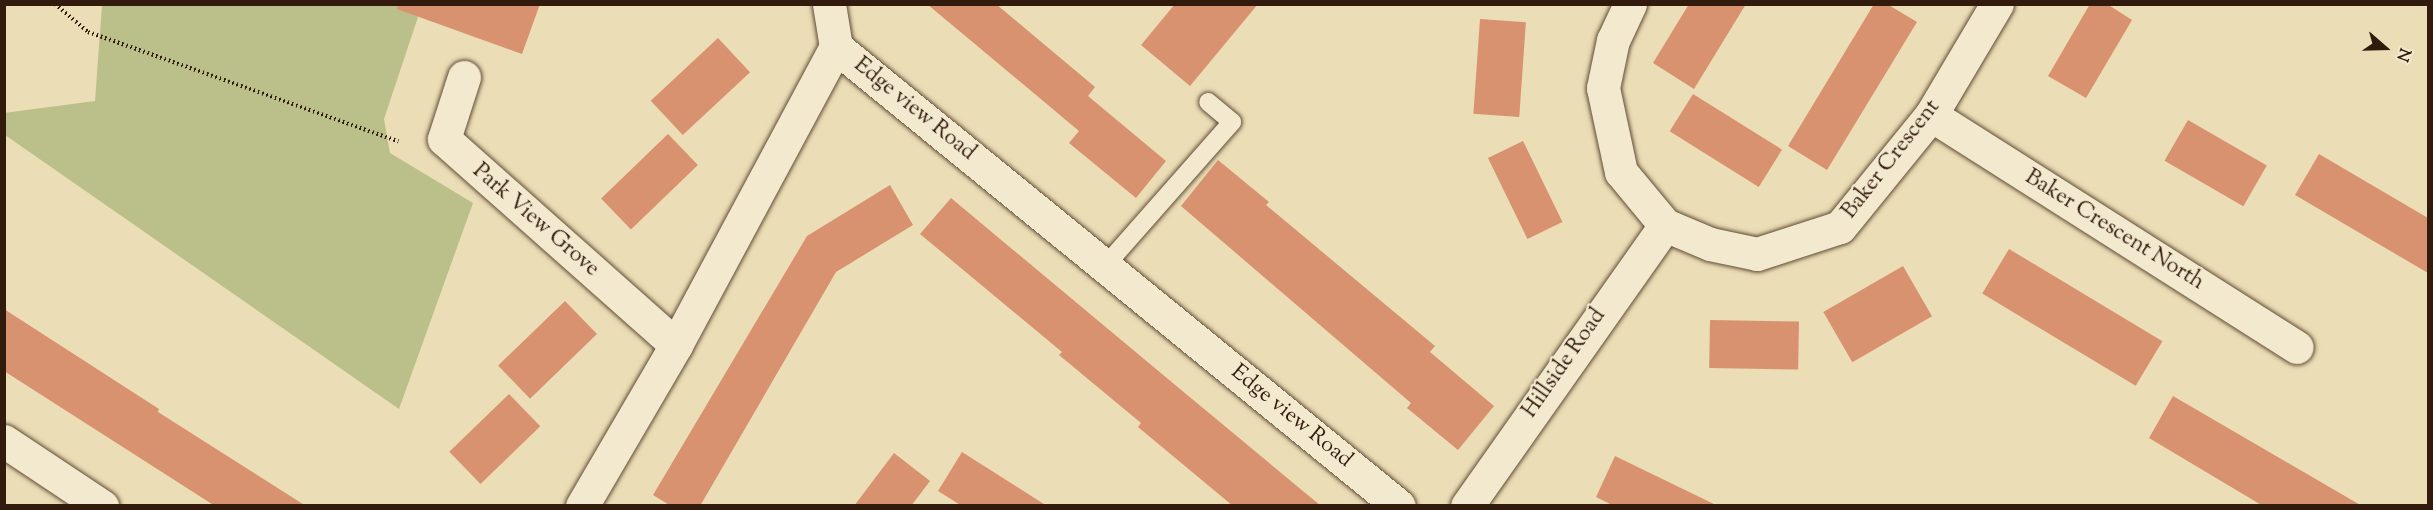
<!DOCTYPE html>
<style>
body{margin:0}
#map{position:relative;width:2433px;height:510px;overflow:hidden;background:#ebddb5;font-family:"Sorts Mill Goudy",serif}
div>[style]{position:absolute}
.green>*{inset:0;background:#bbc08b}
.building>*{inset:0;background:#d8926f;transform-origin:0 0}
.path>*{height:4px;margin-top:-2px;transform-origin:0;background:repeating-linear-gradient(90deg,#321b0c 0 1.5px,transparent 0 4.5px)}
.roads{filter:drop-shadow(0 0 2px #604c36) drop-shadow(0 0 2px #604c36)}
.lane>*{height:18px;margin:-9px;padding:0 9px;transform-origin:9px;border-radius:9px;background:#f2e9cf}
.street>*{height:33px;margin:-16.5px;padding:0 16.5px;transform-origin:16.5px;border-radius:16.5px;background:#f2e9cf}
span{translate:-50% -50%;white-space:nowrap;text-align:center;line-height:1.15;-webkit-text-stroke:4.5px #f2e9cf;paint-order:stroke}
.street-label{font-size:22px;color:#321b0c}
.frame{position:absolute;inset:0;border:6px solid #321b0c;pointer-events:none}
.north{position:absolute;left:2355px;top:18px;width:60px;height:60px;-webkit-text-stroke:4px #f2e9cf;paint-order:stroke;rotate:110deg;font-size:16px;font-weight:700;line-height:24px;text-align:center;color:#321b0c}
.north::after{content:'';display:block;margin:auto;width:21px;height:27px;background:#321b0c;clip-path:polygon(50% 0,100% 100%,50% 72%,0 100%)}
</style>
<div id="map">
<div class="green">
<div style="clip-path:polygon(102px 5px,422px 5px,384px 119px,390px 153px,473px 203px,399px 409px,5px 135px,4px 113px,95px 101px)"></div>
</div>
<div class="building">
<div style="clip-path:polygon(398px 4px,540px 4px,522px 54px,397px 9px)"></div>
<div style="clip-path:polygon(927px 4px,996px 4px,1095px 87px,1088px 96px,1166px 161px,1136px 198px,1069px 143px,1079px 131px)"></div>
<div style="clip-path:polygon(1175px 4px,1258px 4px,1190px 86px,1141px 45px)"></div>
<div style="clip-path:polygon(1689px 4px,1746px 4px,1694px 89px,1653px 63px)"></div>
<div style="clip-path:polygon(1874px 4px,1887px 4px,1917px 22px,1827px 170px,1788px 146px)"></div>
<div style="clip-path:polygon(2090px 4px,2107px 4px,2132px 20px,2086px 98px,2048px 76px)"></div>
<div style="left:1480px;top:19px;width:46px;height:95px;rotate:4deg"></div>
<div style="left:718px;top:38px;width:47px;height:92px;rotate:47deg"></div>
<div style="left:1693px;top:94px;width:105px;height:44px;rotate:32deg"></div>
<div style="left:2188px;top:120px;width:91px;height:47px;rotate:30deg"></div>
<div style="left:668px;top:134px;width:43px;height:93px;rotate:46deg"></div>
<div style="left:1523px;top:141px;width:90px;height:39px;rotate:64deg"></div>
<div style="clip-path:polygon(2319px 154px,2428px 218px,2428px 273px,2295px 195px)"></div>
<div style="clip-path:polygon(1218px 160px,1269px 202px,1266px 205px,1435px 346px,1430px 352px,1494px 406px,1458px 450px,1407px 408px,1411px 403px,1181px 206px)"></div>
<div style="clip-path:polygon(890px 185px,913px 225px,836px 272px,700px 506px,671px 506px,653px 495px,807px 236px)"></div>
<div style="clip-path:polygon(951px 198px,1174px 384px,1321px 506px,1233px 506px,1138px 427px,1141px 423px,1059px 355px,1062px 352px,920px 234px)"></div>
<div style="left:2009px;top:249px;width:179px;height:52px;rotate:31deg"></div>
<div style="left:1903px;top:266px;width:58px;height:92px;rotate:60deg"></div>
<div style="left:565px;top:301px;width:46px;height:93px;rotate:46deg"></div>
<div style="clip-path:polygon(4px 309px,159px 409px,158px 412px,306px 506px,215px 506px,4px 371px)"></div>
<div style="left:1710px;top:320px;width:89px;height:48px;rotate:1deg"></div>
<div style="left:509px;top:394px;width:45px;height:83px;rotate:46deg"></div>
<div style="clip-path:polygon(2173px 396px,2276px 456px,2362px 506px,2263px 506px,2149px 438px)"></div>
<div style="clip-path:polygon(962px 452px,1047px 506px,962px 506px,938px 491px)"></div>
<div style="clip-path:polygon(894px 453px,930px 481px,911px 506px,854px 506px)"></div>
<div style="clip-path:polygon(1615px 456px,1718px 506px,1614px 506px,1596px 497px)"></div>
</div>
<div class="path">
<div style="left:55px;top:4px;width:43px;rotate:40.3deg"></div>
<div style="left:88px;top:32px;width:329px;rotate:19.4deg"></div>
</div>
<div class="roads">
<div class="lane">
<div style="left:1105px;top:266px;width:192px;rotate:-48.6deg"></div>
<div style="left:1232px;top:122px;width:31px;rotate:-140deg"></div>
</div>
<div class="street">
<div style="left:829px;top:4px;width:44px;rotate:80.8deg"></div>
<div style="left:1630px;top:4px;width:40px;rotate:115deg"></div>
<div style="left:1613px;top:40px;width:49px;rotate:101.8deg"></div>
<div style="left:1603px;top:88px;width:86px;rotate:77.9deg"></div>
<div style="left:1621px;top:172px;width:69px;rotate:50.3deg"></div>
<div style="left:1665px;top:225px;width:49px;rotate:22.9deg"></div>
<div style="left:1710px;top:244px;width:48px;rotate:12deg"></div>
<div style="left:1757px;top:254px;width:87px;rotate:-18deg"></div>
<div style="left:1840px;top:227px;width:144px;rotate:-50.9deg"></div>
<div style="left:1931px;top:115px;width:129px;rotate:-59.3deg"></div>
<div style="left:464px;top:77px;width:65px;rotate:107.9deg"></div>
<div style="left:444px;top:139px;width:310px;rotate:41.6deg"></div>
<div style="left:1931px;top:115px;width:433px;rotate:32.4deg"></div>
<div style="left:4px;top:441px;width:118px;rotate:33.6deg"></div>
<div style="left:582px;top:506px;width:186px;rotate:-59.7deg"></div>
<div style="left:676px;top:345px;width:338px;rotate:-61.8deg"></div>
<div style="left:836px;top:47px;width:726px;rotate:39.19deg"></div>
<div style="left:1467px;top:506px;width:344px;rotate:-54.8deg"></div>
</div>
</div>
<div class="street-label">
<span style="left:914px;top:110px;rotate:39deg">Edge view Road</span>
<span style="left:1892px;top:160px;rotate:-52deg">Baker Crescent</span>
<span style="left:535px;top:221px;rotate:41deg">Park View Grove</span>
<span style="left:2114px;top:231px;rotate:32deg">Baker Crescent North</span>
<span style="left:1565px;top:364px;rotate:-55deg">Hillside Road</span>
<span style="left:1291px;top:417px;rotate:39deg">Edge view Road</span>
</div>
<div class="frame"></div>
<div class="north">N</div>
</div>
